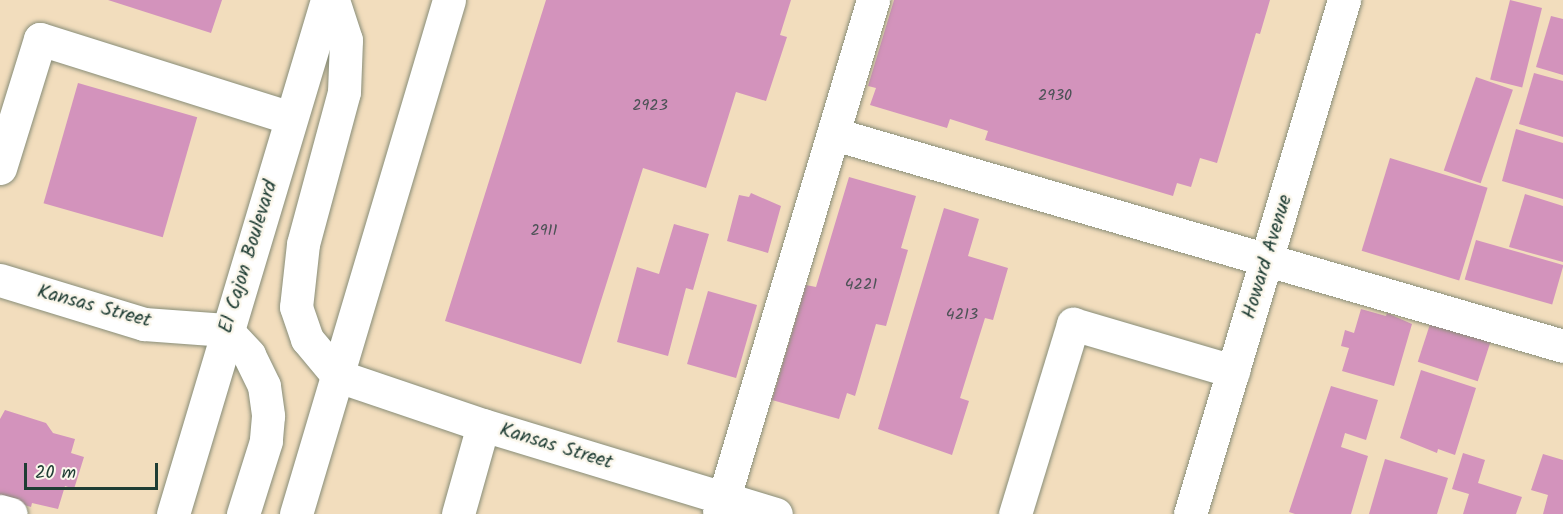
<!DOCTYPE html>
<style>
body{margin:0}
#map{position:relative;width:1563px;height:514px;overflow:hidden;background:#f2ddbd;font-family:Kalam,sans-serif}
div>[style]{position:absolute}
.building>*{inset:0;background:#d393bc;transform-origin:0 0}
.roads{filter:drop-shadow(0 0 2px #888d78) drop-shadow(0 0 2px #888d78)}
.minor>*{height:33px;margin:-16.5px;padding:0 16.5px;transform-origin:16.5px;border-radius:16.5px;background:#fff}
.major>*{height:33px;margin:-16.5px;padding:0 16.5px;transform-origin:16.5px;border-radius:16.5px;background:#fff}
span{translate:-50% -50%;white-space:nowrap;text-align:center;line-height:1.15;-webkit-text-stroke:5px #fbf7ec;paint-order:stroke}
.number-label{font-size:16px;color:#4c5256}
.number-label span{-webkit-text-stroke-width:0}
.street-label{font-size:20px;color:#1f3d34}
.scale{position:absolute;left:24px;top:463px;width:134px;height:27px;box-sizing:border-box;border:3px solid #1f3d34;border-top:0;padding-left:8px;font-size:18px;line-height:21px;white-space:nowrap;color:#1f3d34;-webkit-text-stroke:4px #fbf7ec;paint-order:stroke}
</style>
<div id="map">
<div class="building">
<div style="clip-path:polygon(108px 0,222px 0,211px 33px)"></div>
<div style="clip-path:polygon(546px 0,791px 0,780px 35px,787px 37px,766px 101px,736px 92px,706px 188px,643px 168px,581px 364px,445px 321px)"></div>
<div style="clip-path:polygon(894px 0,1270px 0,1260px 34px,1256px 33px,1217px 163px,1200px 158px,1191px 187px,1177px 183px,1173px 196px,985px 140px,988px 131px,950px 119px,947px 128px,870px 105px,876px 88px,868px 86px)"></div>
<div style="left:1510px;top:0;width:33px;height:82px;rotate:14deg"></div>
<div style="clip-path:polygon(1551px 16px,1563px 19px,1563px 75px,1536px 67px)"></div>
<div style="clip-path:polygon(1534px 73px,1563px 81px,1563px 137px,1519px 124px)"></div>
<div style="left:1476px;top:77px;width:39px;height:99px;rotate:19deg"></div>
<div style="left:78px;top:83px;width:124px;height:125px;rotate:16deg"></div>
<div style="clip-path:polygon(1516px 129px,1563px 143px,1563px 199px,1502px 181px)"></div>
<div style="left:1390px;top:158px;width:102px;height:97px;rotate:17deg"></div>
<div style="clip-path:polygon(849px 177px,916px 196px,901px 248px,908px 250px,886px 326px,876px 324px,855px 396px,847px 393px,839px 419px,772px 400px,806px 285px,816px 287px)"></div>
<div style="clip-path:polygon(751px 193px,781px 206px,768px 253px,727px 241px,739px 195px,749px 197px)"></div>
<div style="clip-path:polygon(1525px 194px,1563px 206px,1563px 262px,1509px 247px)"></div>
<div style="clip-path:polygon(944px 208px,979px 219px,968px 256px,1008px 268px,993px 320px,985px 318px,960px 398px,969px 401px,952px 455px,878px 429px)"></div>
<div style="clip-path:polygon(674px 224px,709px 234px,693px 290px,686px 288px,668px 356px,617px 342px,637px 267px,659px 274px)"></div>
<div style="left:1476px;top:240px;width:91px;height:41px;rotate:16deg"></div>
<div style="left:708px;top:291px;width:51px;height:76px;rotate:16deg"></div>
<div style="clip-path:polygon(1361px 309px,1386px 316px,1387px 313px,1412px 324px,1394px 386px,1342px 371px,1349px 348px,1341px 346px,1345px 330px,1354px 333px)"></div>
<div style="left:1432px;top:318px;width:63px;height:46px;rotate:18deg"></div>
<div style="clip-path:polygon(1421px 370px,1476px 388px,1455px 455px,1438px 449px,1437px 453px,1400px 438px)"></div>
<div style="clip-path:polygon(1331px 386px,1378px 400px,1366px 440px,1345px 433px,1341px 447px,1368px 456px,1351px 514px,1295px 514px,1289px 512px)"></div>
<div style="clip-path:polygon(5px 410px,46px 423px,53px 433px,75px 439px,71px 453px,84px 457px,74px 489px,65px 486px,58px 509px,32px 503px,31px 507px,0 498px,0 419px)"></div>
<div style="clip-path:polygon(1463px 453px,1485px 460px,1478px 483px,1522px 497px,1516px 514px,1463px 514px,1469px 494px,1452px 489px)"></div>
<div style="clip-path:polygon(1543px 454px,1563px 460px,1563px 514px,1543px 514px,1548px 495px,1531px 490px)"></div>
<div style="clip-path:polygon(1385px 459px,1448px 478px,1437px 514px,1369px 514px)"></div>
</div>
<div class="roads">
<div class="minor">
<div style="left:834px;top:134px;width:759px;rotate:16.21deg"></div>
<div style="left:0;top:168px;width:135px;rotate:-72.8deg"></div>
<div style="left:40px;top:39px;width:263px;rotate:17.5deg"></div>
<div style="left:0;top:280px;width:151px;rotate:17deg"></div>
<div style="left:144px;top:324px;width:82px;rotate:4.2deg"></div>
<div style="left:338px;top:376px;width:153px;rotate:18.7deg"></div>
<div style="left:483px;top:425px;width:306px;rotate:16.9deg"></div>
<div style="left:0;top:511px;width:11px;rotate:15deg"></div>
<div style="left:458px;top:514px;width:92px;rotate:-74.3deg"></div>
<div style="left:719px;top:514px;width:537px;rotate:-73.32deg"></div>
<div style="left:1015px;top:514px;width:199px;rotate:-73deg"></div>
<div style="left:1073px;top:324px;width:167px;rotate:16.4deg"></div>
<div style="left:1190px;top:514px;width:537px;rotate:-73.32deg"></div>
</div>
<div class="major">
<div style="left:333px;top:0;width:42px;rotate:72deg"></div>
<div style="left:346px;top:40px;width:52px;rotate:92.2deg"></div>
<div style="left:344px;top:92px;width:157px;rotate:105.1deg"></div>
<div style="left:303px;top:244px;width:63px;rotate:96.3deg"></div>
<div style="left:296px;top:307px;width:34px;rotate:71deg"></div>
<div style="left:307px;top:339px;width:48px;rotate:50deg"></div>
<div style="left:226px;top:330px;width:34px;rotate:47deg"></div>
<div style="left:249px;top:355px;width:34px;rotate:64deg"></div>
<div style="left:264px;top:386px;width:30px;rotate:82deg"></div>
<div style="left:268px;top:416px;width:25px;rotate:95deg"></div>
<div style="left:266px;top:441px;width:77px;rotate:107.5deg"></div>
<div style="left:173px;top:514px;width:537px;rotate:-73.32deg"></div>
<div style="left:296px;top:514px;width:536px;rotate:-73.42deg"></div>
</div>
</div>
<div class="number-label">
<span style="left:1055px;top:96px">2930</span>
<span style="left:650px;top:106px">2923</span>
<span style="left:544px;top:231px">2911</span>
<span style="left:861px;top:285px">4221</span>
<span style="left:962px;top:315px">4213</span>
</div>
<div class="street-label">
<span style="left:249px;top:257px;rotate:-73deg">El Cajon Boulevard</span>
<span style="left:1268px;top:257px;rotate:-73deg">Howard Avenue</span>
<span style="left:94px;top:307px;rotate:15deg">Kansas Street</span>
<span style="left:556px;top:447px;rotate:17deg">Kansas Street</span>
</div>
<div class="scale">20 m</div>
</div>
